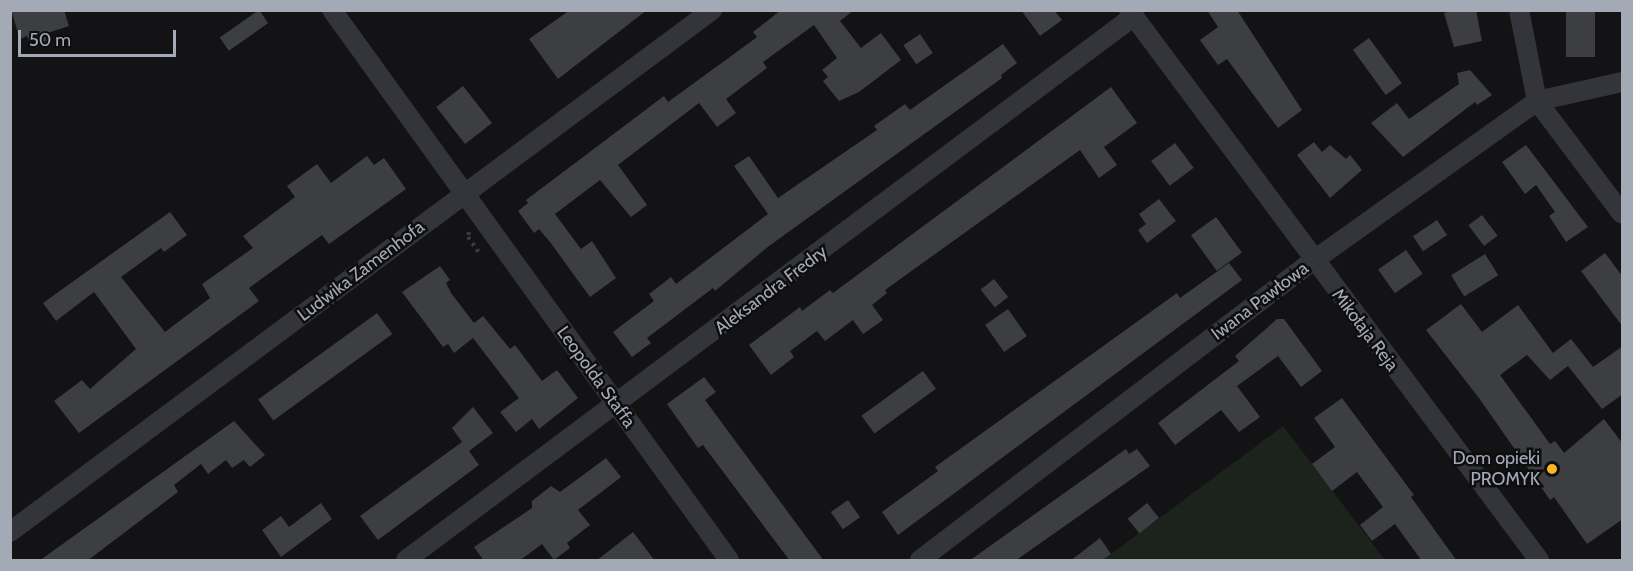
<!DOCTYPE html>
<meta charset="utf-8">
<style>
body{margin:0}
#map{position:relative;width:1633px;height:571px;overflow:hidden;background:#131315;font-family:Cabin,sans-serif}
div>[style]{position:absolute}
.green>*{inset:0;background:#1b231c}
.building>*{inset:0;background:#3d3e42;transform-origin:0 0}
.path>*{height:4px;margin-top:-2px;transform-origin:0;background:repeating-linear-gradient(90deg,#3a3c41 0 3px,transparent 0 7.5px)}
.street>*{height:20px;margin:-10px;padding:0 10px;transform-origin:10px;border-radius:10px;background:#34353a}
.dots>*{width:16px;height:16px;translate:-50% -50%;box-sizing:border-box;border:3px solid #0e0e10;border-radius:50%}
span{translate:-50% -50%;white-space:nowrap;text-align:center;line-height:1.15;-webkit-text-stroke:5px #0e0e10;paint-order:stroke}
.street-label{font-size:18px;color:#a4a9b6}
.poi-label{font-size:18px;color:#a4a9b6}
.right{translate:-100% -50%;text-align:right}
.frame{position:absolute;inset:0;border:12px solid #a4a9b6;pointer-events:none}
.scale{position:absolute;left:18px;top:30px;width:158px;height:27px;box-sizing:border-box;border:3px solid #a4a9b6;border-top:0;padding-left:8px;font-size:18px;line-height:21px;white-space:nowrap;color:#a4a9b6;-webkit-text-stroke:4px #0e0e10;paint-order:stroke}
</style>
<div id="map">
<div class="green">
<div style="clip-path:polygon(1283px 426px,1385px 560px,1103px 560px)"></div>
</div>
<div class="building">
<div style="clip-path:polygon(11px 10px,64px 10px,69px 26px,44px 34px,47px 41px,30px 46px,27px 36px,20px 39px)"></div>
<div style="left:259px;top:10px;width:16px;height:48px;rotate:55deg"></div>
<div style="clip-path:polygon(570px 10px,647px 10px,558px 79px,529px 39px)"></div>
<div style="clip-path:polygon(781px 10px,854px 10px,840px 21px,861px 48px,881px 33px,901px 60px,859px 92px,839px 101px,823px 81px,828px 77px,822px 70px,837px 58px,814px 25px,763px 62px,767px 68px,726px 99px,736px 113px,717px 127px,699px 103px,618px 165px,647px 205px,631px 217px,600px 180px,555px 214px,581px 249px,592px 241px,616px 278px,590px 297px,550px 242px,539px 229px,534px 233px,518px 211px,528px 203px,526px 200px,664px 96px,668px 102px,749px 43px,757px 37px,753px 32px)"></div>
<div style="clip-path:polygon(1021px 10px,1054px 10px,1062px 20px,1040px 36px)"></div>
<div style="clip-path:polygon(1207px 10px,1237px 10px,1302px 110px,1278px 128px,1227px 59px,1218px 65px,1200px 40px,1218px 27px)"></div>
<div style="clip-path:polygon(1455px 10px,1476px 10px,1482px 41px,1454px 47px,1444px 13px)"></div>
<div style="left:1566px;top:10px;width:29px;height:47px"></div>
<div style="left:920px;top:34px;width:23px;height:20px;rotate:56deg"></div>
<div style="left:1369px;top:38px;width:56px;height:20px;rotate:54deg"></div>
<div style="clip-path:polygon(1003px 44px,1017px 63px,1001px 75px,1002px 78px,769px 246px,715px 291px,713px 288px,647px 338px,651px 343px,632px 357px,613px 332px,654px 301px,649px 294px,671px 277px,676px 284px,768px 214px,734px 166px,749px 156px,778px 198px,877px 130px,874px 126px,905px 104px,910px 110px)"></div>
<div style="clip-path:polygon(1470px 70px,1492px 95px,1477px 105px,1475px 102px,1403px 157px,1371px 123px,1397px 103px,1409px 119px,1459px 84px,1457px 73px)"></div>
<div style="left:463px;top:86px;width:47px;height:34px;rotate:52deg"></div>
<div style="clip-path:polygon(1111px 87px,1137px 123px,1104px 147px,1117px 165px,1099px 178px,1080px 150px,885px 290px,887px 293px,872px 305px,883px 320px,863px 334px,853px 320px,825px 341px,817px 331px,790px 351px,794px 357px,771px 375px,749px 345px,800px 307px,802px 311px,830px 290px,833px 293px)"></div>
<div style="clip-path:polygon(1314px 142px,1322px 152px,1330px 145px,1346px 159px,1350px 155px,1362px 170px,1330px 198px,1297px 155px)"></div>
<div style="left:1175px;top:143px;width:31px;height:30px;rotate:53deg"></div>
<div style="clip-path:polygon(1526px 145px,1588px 227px,1566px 242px,1549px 216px,1555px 212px,1536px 185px,1525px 194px,1502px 162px)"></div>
<div style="clip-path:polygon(367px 156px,374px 165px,384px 158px,406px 189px,329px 244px,322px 235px,249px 288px,259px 301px,79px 433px,54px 401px,82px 380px,90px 389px,136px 349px,94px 292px,56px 321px,43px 303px,170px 212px,187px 235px,164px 252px,161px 248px,121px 277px,165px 332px,210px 298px,202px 284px,253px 248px,243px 236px,295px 197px,287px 186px,317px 164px,331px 183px)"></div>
<div style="clip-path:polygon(1159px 199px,1176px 221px,1147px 243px,1138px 230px,1146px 224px,1139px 214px)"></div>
<div style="left:1482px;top:215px;width:26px;height:17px;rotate:53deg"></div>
<div style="left:1216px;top:217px;width:44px;height:31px;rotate:54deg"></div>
<div style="left:1437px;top:220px;width:18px;height:29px;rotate:56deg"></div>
<div style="left:1406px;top:250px;width:29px;height:34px;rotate:55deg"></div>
<div style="clip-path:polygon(1605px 253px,1623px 277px,1623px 327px,1581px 271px)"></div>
<div style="left:1485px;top:254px;width:25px;height:40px;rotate:58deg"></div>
<div style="clip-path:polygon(1229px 263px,1242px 280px,898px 535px,882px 512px,938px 471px,935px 467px,1177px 293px,1180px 298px)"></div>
<div style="clip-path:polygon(440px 266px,450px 280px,446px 283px,451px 293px,474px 323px,483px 316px,510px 349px,515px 345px,542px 381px,557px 370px,578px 398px,539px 429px,532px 419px,516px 432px,500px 412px,519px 398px,473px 338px,454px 353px,448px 344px,443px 347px,402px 292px)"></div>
<div style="left:994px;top:279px;width:23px;height:17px;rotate:52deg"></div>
<div style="clip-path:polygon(1461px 304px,1482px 332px,1518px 305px,1553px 353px,1571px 339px,1593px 367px,1623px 346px,1623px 394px,1602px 409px,1568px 366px,1550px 380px,1527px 355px,1500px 375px,1550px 444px,1555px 441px,1564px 453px,1604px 419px,1623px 444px,1623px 519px,1587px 544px,1554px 497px,1550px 500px,1479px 398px,1426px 330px)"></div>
<div style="left:1008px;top:309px;width:33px;height:28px;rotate:55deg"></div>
<div style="left:377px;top:313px;width:26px;height:147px;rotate:54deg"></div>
<div style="clip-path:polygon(1277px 319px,1284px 319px,1322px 371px,1301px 387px,1278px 356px,1237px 386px,1260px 417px,1239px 432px,1221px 410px,1175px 445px,1158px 423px,1239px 361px,1235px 356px)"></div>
<div style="left:923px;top:371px;width:22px;height:76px;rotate:54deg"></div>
<div style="clip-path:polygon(704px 377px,716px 392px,705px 400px,824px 561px,790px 561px,703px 445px,698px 448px,667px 404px)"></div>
<div style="clip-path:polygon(1342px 398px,1414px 495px,1411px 497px,1457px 561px,1422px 561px,1395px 524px,1372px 541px,1360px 525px,1383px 507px,1357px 472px,1332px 491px,1312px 464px,1335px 447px,1314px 418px)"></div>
<div style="clip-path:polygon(473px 407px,493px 433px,469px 451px,479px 465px,378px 540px,360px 516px,462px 442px,452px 428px)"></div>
<div style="clip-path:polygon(234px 421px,265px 455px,250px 467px,244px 460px,232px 468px,226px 460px,208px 474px,201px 464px,174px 485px,178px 492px,87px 561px,39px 561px)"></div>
<div style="clip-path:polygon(1126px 449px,1129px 454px,1137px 449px,1150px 466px,1015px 561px,969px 561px)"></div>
<div style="clip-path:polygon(606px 458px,621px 477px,578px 510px,590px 525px,567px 543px,570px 548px,554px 560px,542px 544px,519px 561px,484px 561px,474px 547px,532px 508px,532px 501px,551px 486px,560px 492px)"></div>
<div style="left:848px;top:500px;width:21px;height:21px;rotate:55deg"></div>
<div style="clip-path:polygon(321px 503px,332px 519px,281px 557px,262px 530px,281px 516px,289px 527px)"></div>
<div style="left:1147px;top:503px;width:19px;height:25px;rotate:51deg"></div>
<div style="clip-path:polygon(633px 532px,655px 561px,596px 561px)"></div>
<div style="clip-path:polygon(1100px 538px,1111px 554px,1101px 561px,1070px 561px)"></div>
</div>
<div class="path">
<div style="left:469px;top:232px;width:5px;rotate:101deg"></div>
<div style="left:468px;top:237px;width:21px;rotate:55deg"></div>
</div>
<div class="street">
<div style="left:332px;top:10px;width:678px;rotate:54.18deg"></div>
<div style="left:1129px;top:10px;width:686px;rotate:53.3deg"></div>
<div style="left:1519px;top:10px;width:93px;rotate:78.8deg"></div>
<div style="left:1537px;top:101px;width:141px;rotate:53deg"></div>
<div style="left:10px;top:532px;width:875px;rotate:-36.63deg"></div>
<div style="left:406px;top:560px;width:909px;rotate:-36.77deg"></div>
<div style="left:920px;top:560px;width:494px;rotate:-37.3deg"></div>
<div style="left:1313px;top:261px;width:275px;rotate:-35.5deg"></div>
<div style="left:1537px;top:101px;width:87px;rotate:-12.6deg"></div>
</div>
<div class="dots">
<div style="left:1552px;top:469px;background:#fcb625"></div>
</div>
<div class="street-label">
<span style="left:361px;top:271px;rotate:-37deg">Ludwika Zamenhofa</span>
<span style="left:771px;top:290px;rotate:-37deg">Aleksandra Fredry</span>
<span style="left:1260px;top:301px;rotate:-37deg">Iwana Pawłowa</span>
<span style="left:1365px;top:330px;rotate:53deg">Mikołaja Reja</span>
<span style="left:596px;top:377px;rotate:54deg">Leopolda Staffa</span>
</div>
<div class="poi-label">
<span class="right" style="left:1540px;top:469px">Dom opieki<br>PROMYK</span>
</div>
<div class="frame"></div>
<div class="scale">50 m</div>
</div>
